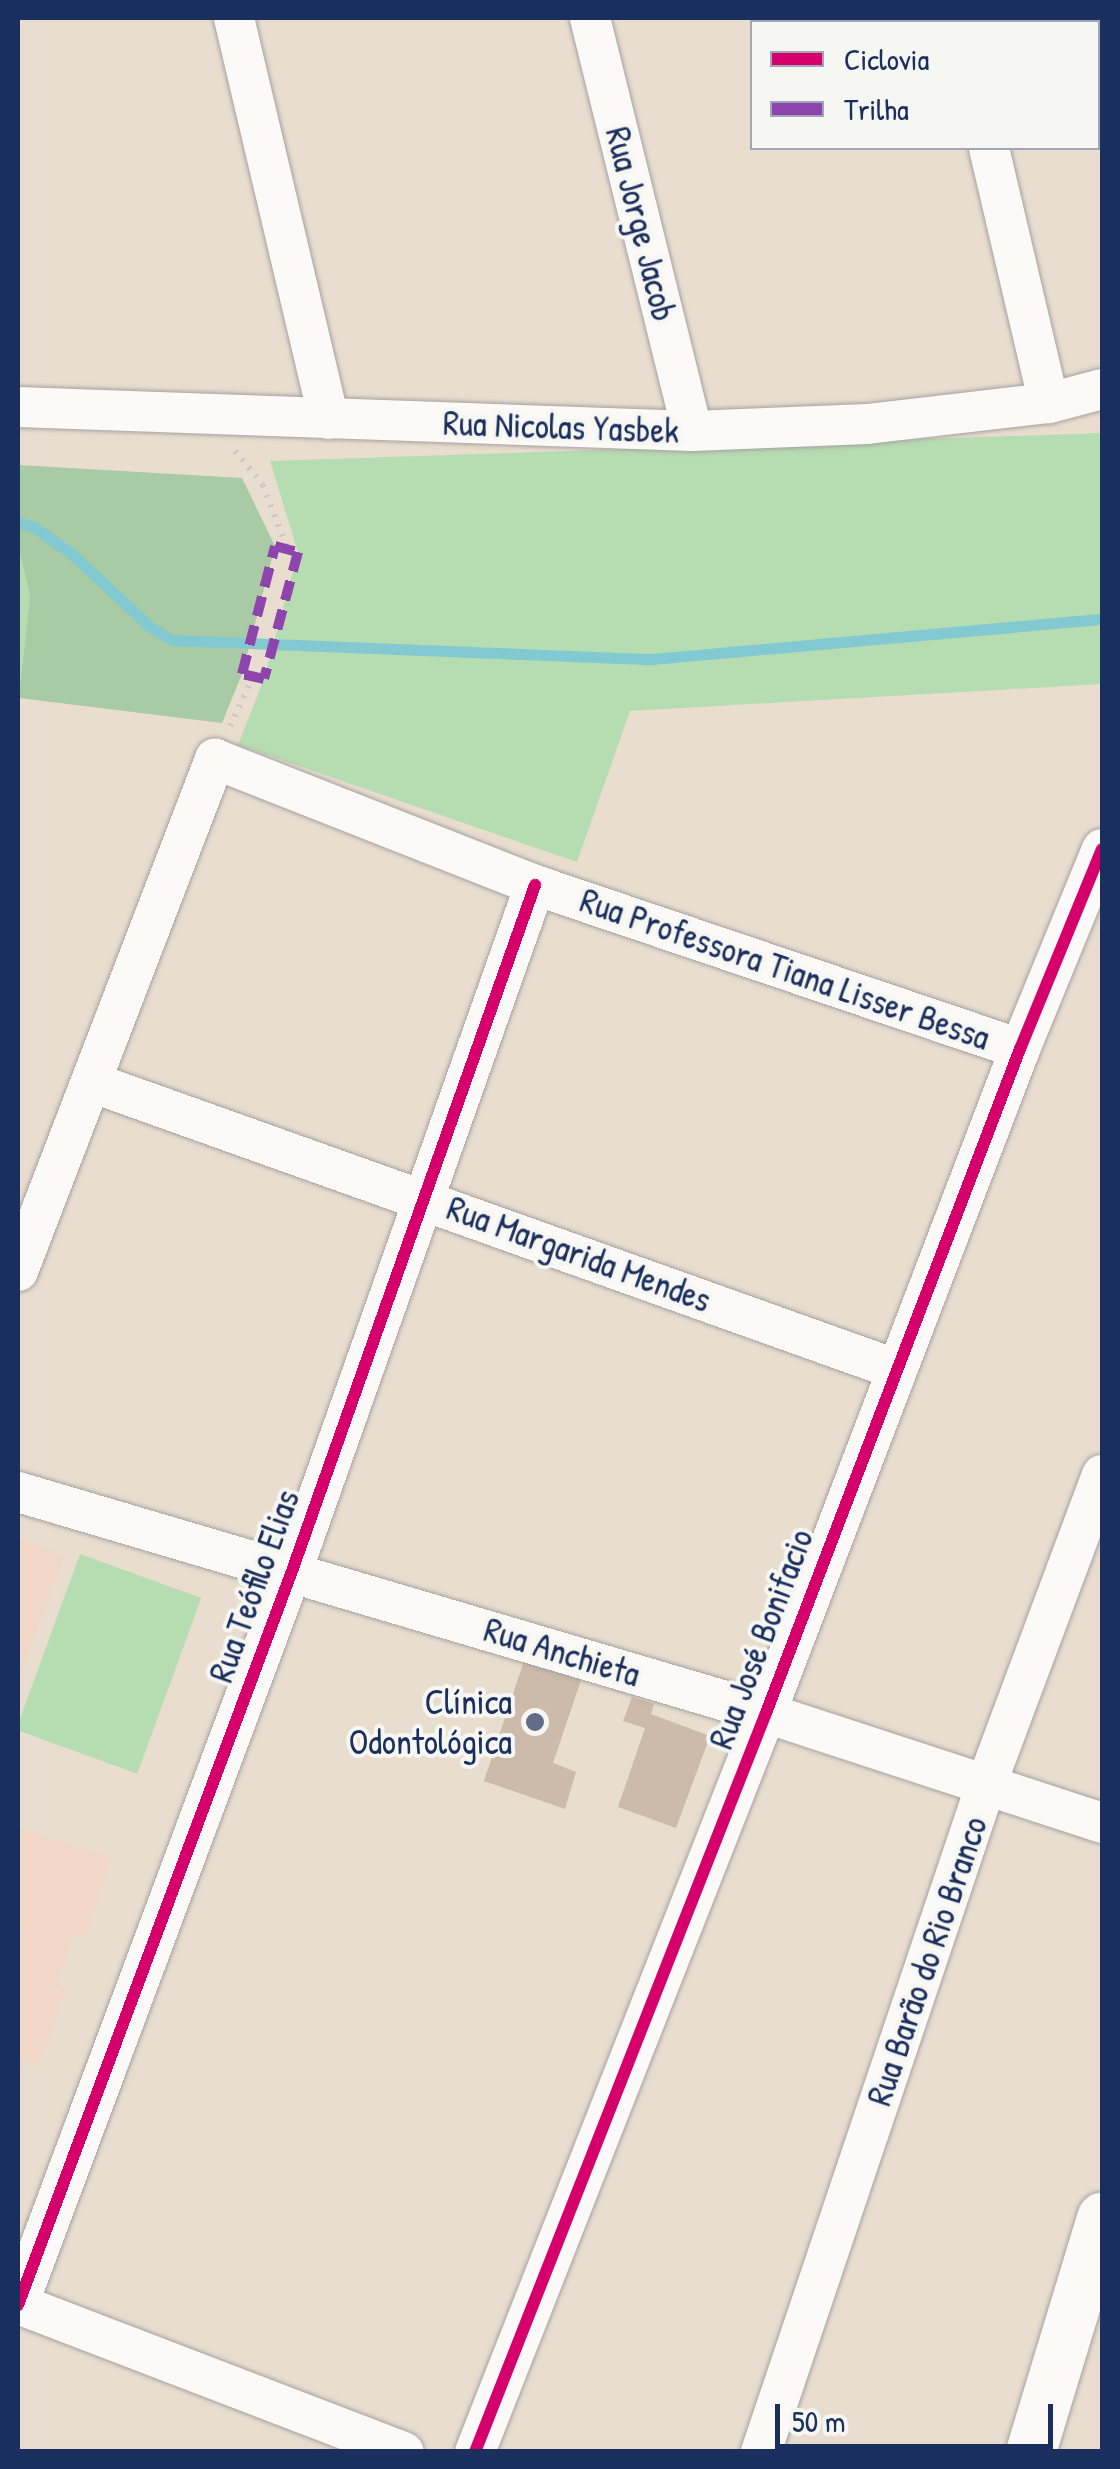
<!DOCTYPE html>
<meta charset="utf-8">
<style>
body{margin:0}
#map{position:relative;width:1120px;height:2469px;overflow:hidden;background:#e9ddcf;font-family:"Patrick Hand",sans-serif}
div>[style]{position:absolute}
.built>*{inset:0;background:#f0d7c8}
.green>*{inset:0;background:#b6dcb1;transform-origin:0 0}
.forest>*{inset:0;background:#a8caa4}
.stream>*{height:11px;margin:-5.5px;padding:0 5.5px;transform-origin:5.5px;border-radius:5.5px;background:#83c9d1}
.building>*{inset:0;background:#ccbaaa}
.path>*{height:6px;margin-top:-3px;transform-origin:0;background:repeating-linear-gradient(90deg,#cbc9ca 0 2.5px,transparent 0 10.5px)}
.roads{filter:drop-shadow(0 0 2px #a6a2a0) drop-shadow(0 0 2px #a6a2a0)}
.minor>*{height:40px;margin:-20px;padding:0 20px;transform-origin:20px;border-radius:20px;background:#fcfaf8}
.tertiary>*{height:50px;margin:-25px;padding:0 25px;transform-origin:25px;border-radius:25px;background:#fcfaf8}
.quiet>*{height:10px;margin-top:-5px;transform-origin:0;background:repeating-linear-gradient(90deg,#8e44ad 0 20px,transparent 0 30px)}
.cycleway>*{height:12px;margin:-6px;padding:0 6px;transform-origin:6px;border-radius:6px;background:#d6006c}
.dots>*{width:28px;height:28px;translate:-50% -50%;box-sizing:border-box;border:5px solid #f6f6f2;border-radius:50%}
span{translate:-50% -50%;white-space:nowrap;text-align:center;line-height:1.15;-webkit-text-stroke:8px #f6f6f2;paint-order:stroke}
.street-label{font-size:35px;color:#1b2f5e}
.poi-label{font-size:35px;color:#1b2f5e}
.right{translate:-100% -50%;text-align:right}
.frame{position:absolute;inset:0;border:20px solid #1b2f5e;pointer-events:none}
.legend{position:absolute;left:750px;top:20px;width:350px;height:130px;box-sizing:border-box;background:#f6f6f2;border:2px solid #9ea6b7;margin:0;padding:12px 18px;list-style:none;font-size:30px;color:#1b2f5e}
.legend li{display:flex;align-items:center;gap:20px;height:50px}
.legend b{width:50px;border:2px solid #9ea6b7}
.scale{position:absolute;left:775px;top:2404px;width:278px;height:45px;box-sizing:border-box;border:5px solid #1b2f5e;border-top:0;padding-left:12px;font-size:30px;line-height:35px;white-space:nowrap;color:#1b2f5e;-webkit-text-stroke:8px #f6f6f2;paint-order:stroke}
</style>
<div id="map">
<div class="built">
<div style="clip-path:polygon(18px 1539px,65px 1556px,18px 1679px)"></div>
<div style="clip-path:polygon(18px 1828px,112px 1857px,86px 1938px,72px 1936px,56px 1984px,66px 1989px,39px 2065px,23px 2061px,18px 2086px,18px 1941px,22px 1930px,18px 1928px)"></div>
</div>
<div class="green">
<div style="clip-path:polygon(1102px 433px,1102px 684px,630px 711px,577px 862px,238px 745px,264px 679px,298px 552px,270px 461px)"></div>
<div style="clip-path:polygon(18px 545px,30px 596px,18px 717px)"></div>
<div style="left:80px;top:1554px;width:129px;height:187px;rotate:20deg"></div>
</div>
<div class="forest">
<div style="clip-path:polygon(18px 465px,242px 478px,275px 546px,242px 674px,222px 723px,19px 698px,30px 596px,18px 545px)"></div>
</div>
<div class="stream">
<div style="left:18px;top:522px;width:17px;rotate:17deg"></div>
<div style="left:34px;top:527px;width:47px;rotate:35.4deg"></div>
<div style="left:72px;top:554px;width:107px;rotate:43.1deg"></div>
<div style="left:150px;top:627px;width:26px;rotate:31deg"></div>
<div style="left:172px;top:640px;width:480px;rotate:2.3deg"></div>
<div style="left:652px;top:659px;width:452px;rotate:-5.1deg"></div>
</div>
<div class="building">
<div style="clip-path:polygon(524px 1661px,581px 1680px,553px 1763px,576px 1772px,565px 1809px,484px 1781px)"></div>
<div style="clip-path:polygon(632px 1697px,654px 1704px,651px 1714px,710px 1736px,676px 1828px,618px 1807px,645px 1728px,623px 1721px)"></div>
</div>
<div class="path">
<div style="left:235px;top:451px;width:44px;rotate:50.5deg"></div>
<div style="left:263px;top:485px;width:65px;rotate:69.3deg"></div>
<div style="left:230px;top:726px;width:55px;rotate:-65.3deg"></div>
</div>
<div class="roads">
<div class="minor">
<div style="left:234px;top:18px;width:412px;rotate:76.7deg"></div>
<div style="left:590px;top:18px;width:425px;rotate:76.1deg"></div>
<div style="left:959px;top:18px;width:4px;rotate:76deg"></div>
<div style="left:989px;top:148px;width:262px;rotate:76.8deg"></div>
<div style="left:18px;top:407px;width:674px;rotate:2.04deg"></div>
<div style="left:692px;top:431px;width:175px;rotate:-2.3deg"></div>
<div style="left:867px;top:424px;width:183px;rotate:-6.6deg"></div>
<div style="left:1049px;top:403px;width:55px;rotate:-14.8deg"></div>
<div style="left:91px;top:1082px;width:854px;rotate:19.64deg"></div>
<div style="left:18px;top:1271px;width:549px;rotate:-68.95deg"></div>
<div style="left:215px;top:759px;width:344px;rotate:21.5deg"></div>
<div style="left:535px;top:885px;width:512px;rotate:18.68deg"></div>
<div style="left:18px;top:1492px;width:780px;rotate:16.46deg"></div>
<div style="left:766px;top:1713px;width:354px;rotate:18.1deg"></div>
<div style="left:18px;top:2304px;width:413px;rotate:21deg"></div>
<div style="left:18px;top:2305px;width:783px;rotate:-69.53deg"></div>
<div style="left:292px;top:1571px;width:728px;rotate:-70.49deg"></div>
<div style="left:475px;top:2452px;width:794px;rotate:-68.51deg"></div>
<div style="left:766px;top:1713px;width:711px;rotate:-69.07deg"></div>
<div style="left:1020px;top:1049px;width:216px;rotate:-67.7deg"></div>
<div style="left:761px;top:2452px;width:704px;rotate:-71.36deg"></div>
<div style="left:986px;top:1785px;width:331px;rotate:-69.5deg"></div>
</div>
<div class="tertiary">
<div style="left:1031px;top:2452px;width:245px;rotate:-73.1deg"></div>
</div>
</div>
<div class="quiet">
<div style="left:275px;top:546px;width:24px;rotate:15deg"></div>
<div style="left:298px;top:552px;width:131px;rotate:105deg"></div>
<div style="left:264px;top:679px;width:23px;rotate:-167deg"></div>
<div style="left:242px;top:674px;width:132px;rotate:-75.5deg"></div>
</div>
<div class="cycleway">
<div style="left:18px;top:2305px;width:783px;rotate:-69.53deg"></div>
<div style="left:292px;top:1571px;width:728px;rotate:-70.49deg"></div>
<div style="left:475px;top:2452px;width:794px;rotate:-68.51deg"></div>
<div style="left:766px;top:1713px;width:711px;rotate:-69.07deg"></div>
<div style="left:1020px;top:1049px;width:216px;rotate:-67.7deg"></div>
</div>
<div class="dots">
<div style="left:535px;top:1722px;background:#636c86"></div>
</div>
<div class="street-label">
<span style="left:641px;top:224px;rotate:76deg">Rua Jorge Jacob</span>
<span style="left:561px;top:427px;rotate:2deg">Rua Nicolas Yasbek</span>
<span style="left:785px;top:969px;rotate:19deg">Rua Professora Tiana Lisser Bessa</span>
<span style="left:579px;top:1254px;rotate:20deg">Rua Margarida Mendes</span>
<span style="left:254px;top:1586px;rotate:-70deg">Rua Teófilo Elias</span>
<span style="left:761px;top:1639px;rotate:-69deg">Rua José Bonifacio</span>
<span style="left:562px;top:1652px;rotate:17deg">Rua Anchieta</span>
<span style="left:927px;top:1961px;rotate:-71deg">Rua Barão do Rio Branco</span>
</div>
<div class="poi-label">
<span class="right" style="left:512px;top:1722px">Clínica<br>Odontológica</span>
</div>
<div class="frame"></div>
<ul class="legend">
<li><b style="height:12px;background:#d6006c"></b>Ciclovia</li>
<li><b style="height:12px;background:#8e44ad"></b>Trilha</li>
</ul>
<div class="scale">50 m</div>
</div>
